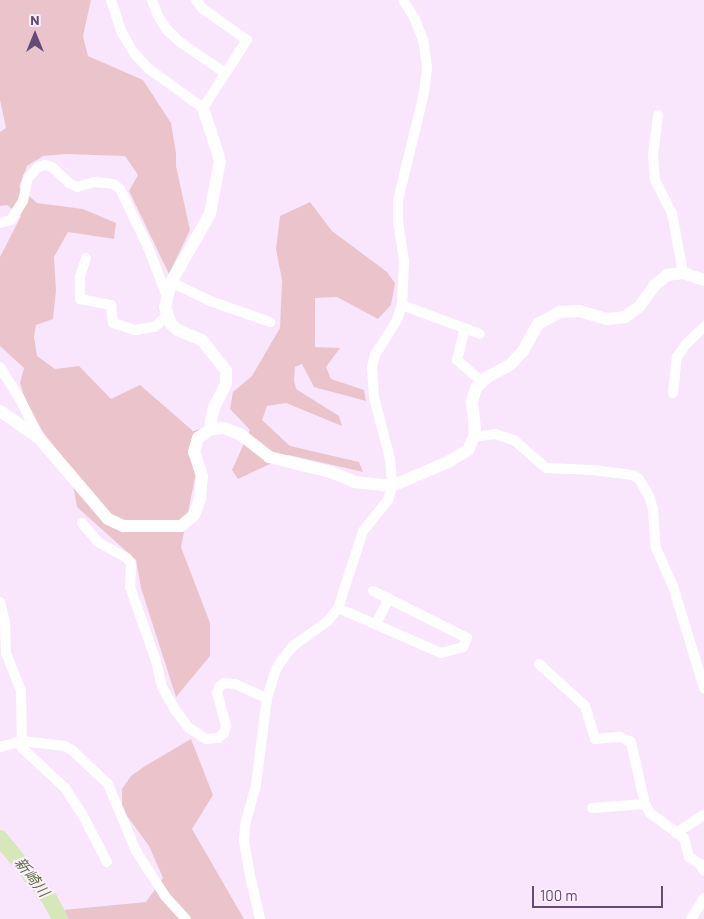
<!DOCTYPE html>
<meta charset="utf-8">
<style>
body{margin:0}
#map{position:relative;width:704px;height:919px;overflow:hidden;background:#f9e6fd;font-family:Barlow,"Noto Sans JP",sans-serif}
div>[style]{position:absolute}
.green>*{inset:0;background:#ebc4cb}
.river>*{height:16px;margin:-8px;padding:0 8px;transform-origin:8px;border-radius:8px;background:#d6e7ba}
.minor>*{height:10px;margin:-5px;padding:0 5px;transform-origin:5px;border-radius:5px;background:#fff}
.tertiary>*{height:12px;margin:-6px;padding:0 6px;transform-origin:6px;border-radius:6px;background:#fff}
span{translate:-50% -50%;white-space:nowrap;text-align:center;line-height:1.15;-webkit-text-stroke:4px #fcedff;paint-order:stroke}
.water-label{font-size:15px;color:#5e753a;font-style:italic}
.north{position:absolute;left:10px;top:10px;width:50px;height:50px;-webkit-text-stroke:4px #fcedff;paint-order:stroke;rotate:0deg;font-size:14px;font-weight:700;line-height:20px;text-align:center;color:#644a77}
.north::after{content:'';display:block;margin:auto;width:18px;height:22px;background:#644a77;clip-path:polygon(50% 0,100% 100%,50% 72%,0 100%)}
.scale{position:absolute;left:532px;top:886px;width:131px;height:22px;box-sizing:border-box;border:2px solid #644a77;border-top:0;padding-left:6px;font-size:15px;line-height:18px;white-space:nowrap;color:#644a77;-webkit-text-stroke:4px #fcedff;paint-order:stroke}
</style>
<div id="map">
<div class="green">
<div style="clip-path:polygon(0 0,91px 0,83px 36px,88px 56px,143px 80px,171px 123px,176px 153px,176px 166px,190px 230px,169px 274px,129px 191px,138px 175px,125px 156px,65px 154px,43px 156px,27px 166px,19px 187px,37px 203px,83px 209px,116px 223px,114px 239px,68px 232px,54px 257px,56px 291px,53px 319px,36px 325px,34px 337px,37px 356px,55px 369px,79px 366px,111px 399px,140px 385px,193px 431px,201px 429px,199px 458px,181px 547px,210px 623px,210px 656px,176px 697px,141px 588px,136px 560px,77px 507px,70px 468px,43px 432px,25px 399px,20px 383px,24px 368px,0 346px,0 257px,21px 216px,7px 205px,0 206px,0 132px,6px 128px,0 100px)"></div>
<div style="clip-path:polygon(310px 202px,332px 231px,387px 272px,395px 283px,391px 305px,378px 319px,337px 297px,315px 298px,315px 347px,340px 348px,326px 367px,331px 379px,364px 390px,366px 401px,314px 387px,302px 364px,295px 367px,294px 380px,296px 389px,339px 416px,342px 426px,286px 403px,267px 406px,262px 420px,290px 446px,359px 462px,363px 472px,289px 455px,238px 479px,232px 470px,250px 430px,230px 409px,233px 392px,252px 376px,280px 328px,282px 280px,276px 249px,280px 216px)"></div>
<div style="clip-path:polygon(191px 739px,213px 795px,192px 829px,244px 919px,68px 919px,63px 910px,146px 902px,163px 878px,149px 846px,122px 809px,122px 789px,131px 776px,145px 766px)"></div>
</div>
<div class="river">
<div style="left:0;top:838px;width:77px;rotate:50.8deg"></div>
<div style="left:49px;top:898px;width:24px;rotate:62deg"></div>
</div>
<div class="minor">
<div style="left:111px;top:0;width:35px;rotate:72deg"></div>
<div style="left:122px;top:33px;width:23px;rotate:59deg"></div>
<div style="left:134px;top:53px;width:22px;rotate:47deg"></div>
<div style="left:149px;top:69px;width:67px;rotate:35.8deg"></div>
<div style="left:203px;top:108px;width:81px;rotate:-57.1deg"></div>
<div style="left:247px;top:40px;width:54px;rotate:-144.8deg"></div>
<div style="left:203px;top:9px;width:11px;rotate:-128deg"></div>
<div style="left:152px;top:0;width:17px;rotate:69deg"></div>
<div style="left:158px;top:16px;width:17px;rotate:57deg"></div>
<div style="left:167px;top:30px;width:18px;rotate:43deg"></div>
<div style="left:180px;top:42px;width:55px;rotate:34.6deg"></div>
<div style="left:658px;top:115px;width:39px;rotate:97deg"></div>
<div style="left:653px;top:154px;width:26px;rotate:86deg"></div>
<div style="left:655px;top:180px;width:37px;rotate:63deg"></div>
<div style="left:672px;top:213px;width:61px;rotate:79.6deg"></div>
<div style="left:0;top:223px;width:11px;rotate:-15deg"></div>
<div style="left:11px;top:220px;width:22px;rotate:-58deg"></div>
<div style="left:23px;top:201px;width:24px;rotate:-78deg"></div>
<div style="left:28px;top:178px;width:15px;rotate:-48deg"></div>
<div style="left:38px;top:167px;width:7px;rotate:-16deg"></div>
<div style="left:45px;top:165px;width:7px;rotate:16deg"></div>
<div style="left:52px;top:167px;width:23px;rotate:43deg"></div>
<div style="left:69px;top:183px;width:9px;rotate:27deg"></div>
<div style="left:77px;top:187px;width:19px;rotate:-16deg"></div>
<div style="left:95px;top:182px;width:18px;rotate:6deg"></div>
<div style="left:113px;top:184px;width:9px;rotate:36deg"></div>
<div style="left:120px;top:189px;width:64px;rotate:64.2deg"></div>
<div style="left:148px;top:247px;width:53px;rotate:69.2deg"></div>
<div style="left:86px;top:258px;width:20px;rotate:108deg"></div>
<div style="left:80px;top:277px;width:22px;rotate:90deg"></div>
<div style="left:80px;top:299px;width:32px;rotate:11deg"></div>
<div style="left:111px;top:305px;width:18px;rotate:84deg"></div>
<div style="left:113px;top:323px;width:23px;rotate:18deg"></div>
<div style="left:135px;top:330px;width:20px;rotate:-9deg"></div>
<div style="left:155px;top:327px;width:16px;rotate:-45deg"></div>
<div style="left:171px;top:282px;width:43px;rotate:26deg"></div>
<div style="left:210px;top:301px;width:64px;rotate:19.3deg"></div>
<div style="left:402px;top:305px;width:83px;rotate:20.4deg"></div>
<div style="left:465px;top:328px;width:33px;rotate:104deg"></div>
<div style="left:457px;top:360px;width:32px;rotate:41deg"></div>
<div style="left:0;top:367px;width:38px;rotate:58deg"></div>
<div style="left:20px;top:399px;width:41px;rotate:64.1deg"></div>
<div style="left:673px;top:393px;width:36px;rotate:-84deg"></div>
<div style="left:677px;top:357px;width:16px;rotate:-55deg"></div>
<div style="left:686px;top:344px;width:25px;rotate:-43deg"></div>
<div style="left:474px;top:437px;width:21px;rotate:-8deg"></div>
<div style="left:495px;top:434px;width:20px;rotate:18deg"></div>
<div style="left:514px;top:440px;width:43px;rotate:41.2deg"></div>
<div style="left:546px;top:468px;width:47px;rotate:2.4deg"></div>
<div style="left:593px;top:470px;width:40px;rotate:7.1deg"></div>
<div style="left:633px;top:475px;width:7px;rotate:34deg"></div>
<div style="left:639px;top:479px;width:20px;rotate:60deg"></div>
<div style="left:649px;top:496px;width:14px;rotate:73deg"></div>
<div style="left:653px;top:509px;width:39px;rotate:86deg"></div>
<div style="left:656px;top:548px;width:42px;rotate:65.9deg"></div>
<div style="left:673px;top:586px;width:107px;rotate:73.1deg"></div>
<div style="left:82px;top:523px;width:25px;rotate:50deg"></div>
<div style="left:98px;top:542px;width:33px;rotate:29deg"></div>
<div style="left:127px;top:558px;width:7px;rotate:56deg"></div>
<div style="left:131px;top:564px;width:23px;rotate:92deg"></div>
<div style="left:130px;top:587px;width:78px;rotate:70.6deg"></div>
<div style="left:156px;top:661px;width:27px;rotate:77deg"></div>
<div style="left:162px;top:687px;width:28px;rotate:60deg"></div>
<div style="left:176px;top:711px;width:21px;rotate:53deg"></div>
<div style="left:189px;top:728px;width:20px;rotate:33deg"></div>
<div style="left:206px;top:739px;width:12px;rotate:-5deg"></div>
<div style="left:218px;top:738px;width:8px;rotate:-40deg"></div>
<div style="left:224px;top:733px;width:7px;rotate:-74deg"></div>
<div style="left:226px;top:726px;width:34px;rotate:-105deg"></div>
<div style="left:217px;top:693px;width:6px;rotate:-72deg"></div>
<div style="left:219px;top:687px;width:6px;rotate:-39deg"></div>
<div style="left:224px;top:683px;width:11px;rotate:5deg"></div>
<div style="left:235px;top:684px;width:35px;rotate:24deg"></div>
<div style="left:0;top:602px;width:21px;rotate:76deg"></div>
<div style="left:5px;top:622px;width:31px;rotate:88deg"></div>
<div style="left:6px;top:653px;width:41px;rotate:68.5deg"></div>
<div style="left:21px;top:691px;width:57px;rotate:89deg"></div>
<div style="left:22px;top:748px;width:59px;rotate:42.9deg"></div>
<div style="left:65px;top:788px;width:31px;rotate:57deg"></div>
<div style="left:82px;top:814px;width:54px;rotate:62.5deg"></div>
<div style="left:338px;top:608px;width:112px;rotate:23.6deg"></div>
<div style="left:441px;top:653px;width:23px;rotate:-15deg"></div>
<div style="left:463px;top:647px;width:10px;rotate:-66deg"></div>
<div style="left:467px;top:638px;width:105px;rotate:-153.4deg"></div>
<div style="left:376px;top:624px;width:28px;rotate:-63deg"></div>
<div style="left:539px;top:664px;width:62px;rotate:42.4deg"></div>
<div style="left:585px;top:706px;width:34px;rotate:73deg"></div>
<div style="left:595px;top:739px;width:25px;rotate:-5deg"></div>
<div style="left:620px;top:737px;width:12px;rotate:24deg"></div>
<div style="left:631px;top:742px;width:64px;rotate:77.3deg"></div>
<div style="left:645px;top:804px;width:10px;rotate:61deg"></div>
<div style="left:650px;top:813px;width:42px;rotate:36.3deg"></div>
<div style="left:684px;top:838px;width:20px;rotate:75deg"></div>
<div style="left:689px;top:857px;width:13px;rotate:32deg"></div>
<div style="left:700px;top:864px;width:8px;rotate:60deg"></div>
<div style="left:0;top:747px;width:23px;rotate:-15deg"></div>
<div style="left:22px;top:741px;width:43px;rotate:6.6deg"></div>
<div style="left:65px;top:746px;width:9px;rotate:32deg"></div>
<div style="left:73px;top:751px;width:48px;rotate:43.3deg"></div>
<div style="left:108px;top:784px;width:73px;rotate:67.3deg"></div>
<div style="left:136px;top:851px;width:54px;rotate:57.2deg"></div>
<div style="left:165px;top:896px;width:31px;rotate:48deg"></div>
<div style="left:592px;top:808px;width:53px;rotate:-4.3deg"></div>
<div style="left:676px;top:833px;width:33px;rotate:-33deg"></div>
<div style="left:260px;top:919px;width:39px;rotate:-103deg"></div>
<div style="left:251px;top:881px;width:41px;rotate:-99.9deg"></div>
<div style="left:244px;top:841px;width:16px;rotate:-86deg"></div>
<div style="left:245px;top:825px;width:41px;rotate:-74.6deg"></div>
<div style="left:256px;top:785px;width:88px;rotate:-82.8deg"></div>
<div style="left:267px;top:698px;width:28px;rotate:-73deg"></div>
<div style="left:275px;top:671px;width:13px;rotate:-58deg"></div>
<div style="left:282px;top:660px;width:18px;rotate:-52deg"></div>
<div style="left:293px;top:646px;width:43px;rotate:-35.5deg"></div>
<div style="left:328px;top:621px;width:16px;rotate:-52deg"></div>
<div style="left:338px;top:608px;width:81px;rotate:-72deg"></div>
<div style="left:363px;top:531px;width:40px;rotate:-51deg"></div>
<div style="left:388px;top:500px;width:15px;rotate:-74deg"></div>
<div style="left:392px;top:486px;width:27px;rotate:-94deg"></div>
<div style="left:390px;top:459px;width:64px;rotate:-104.5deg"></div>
<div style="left:374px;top:397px;width:30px;rotate:-94deg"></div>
<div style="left:372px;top:367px;width:12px;rotate:-76deg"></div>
<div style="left:375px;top:355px;width:41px;rotate:-57.8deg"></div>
<div style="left:397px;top:320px;width:16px;rotate:-72deg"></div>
<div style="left:402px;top:305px;width:44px;rotate:-87.4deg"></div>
<div style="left:404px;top:261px;width:40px;rotate:-98.5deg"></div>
<div style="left:398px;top:221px;width:21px;rotate:-90deg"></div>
<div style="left:398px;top:200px;width:110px;rotate:-76.3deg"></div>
<div style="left:424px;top:93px;width:26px;rotate:-83deg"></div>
<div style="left:427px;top:67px;width:27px;rotate:-98deg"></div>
<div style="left:423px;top:40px;width:22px;rotate:-111deg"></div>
<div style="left:415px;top:19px;width:22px;rotate:-122deg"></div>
<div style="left:691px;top:919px;width:25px;rotate:-58deg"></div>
</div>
<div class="tertiary">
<div style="left:203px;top:108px;width:55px;rotate:71.9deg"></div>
<div style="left:220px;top:160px;width:55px;rotate:100.5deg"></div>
<div style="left:210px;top:214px;width:78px;rotate:119.8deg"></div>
<div style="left:171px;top:282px;width:26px;rotate:103deg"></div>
<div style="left:165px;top:307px;width:18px;rotate:71deg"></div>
<div style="left:171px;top:324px;width:9px;rotate:41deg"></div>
<div style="left:178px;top:330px;width:26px;rotate:23deg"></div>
<div style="left:202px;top:340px;width:39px;rotate:52deg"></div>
<div style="left:226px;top:371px;width:13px;rotate:90deg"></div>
<div style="left:226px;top:384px;width:27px;rotate:117deg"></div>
<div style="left:214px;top:408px;width:12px;rotate:104deg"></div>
<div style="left:211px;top:420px;width:9px;rotate:90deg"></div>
<div style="left:0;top:411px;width:47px;rotate:34.7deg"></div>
<div style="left:39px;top:438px;width:106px;rotate:49.6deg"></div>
<div style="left:108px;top:519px;width:17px;rotate:25deg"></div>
<div style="left:123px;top:526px;width:58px"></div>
<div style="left:181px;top:526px;width:17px;rotate:-40deg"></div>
<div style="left:194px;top:515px;width:17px;rotate:-69deg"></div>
<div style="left:200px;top:499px;width:23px;rotate:-85deg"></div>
<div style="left:202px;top:476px;width:25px;rotate:-108deg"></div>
<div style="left:194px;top:452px;width:15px;rotate:-74deg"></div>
<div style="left:198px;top:438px;width:16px;rotate:-35deg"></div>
<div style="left:211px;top:429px;width:13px;rotate:-4deg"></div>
<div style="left:224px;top:428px;width:17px;rotate:21deg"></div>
<div style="left:240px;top:434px;width:37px;rotate:38deg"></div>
<div style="left:269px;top:457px;width:64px;rotate:13.6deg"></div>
<div style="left:331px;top:472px;width:25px;rotate:23deg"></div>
<div style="left:354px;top:482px;width:38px;rotate:6deg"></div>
<div style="left:392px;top:486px;width:61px;rotate:-23.2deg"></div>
<div style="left:448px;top:462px;width:23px;rotate:-31deg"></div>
<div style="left:468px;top:450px;width:14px;rotate:-65deg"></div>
<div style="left:474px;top:437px;width:9px;rotate:-84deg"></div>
<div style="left:475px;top:428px;width:26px;rotate:-97deg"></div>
<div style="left:472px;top:402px;width:15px;rotate:-74deg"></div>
<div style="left:476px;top:388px;width:18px;rotate:-43deg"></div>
<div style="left:489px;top:376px;width:24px;rotate:-28deg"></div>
<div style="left:510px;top:365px;width:19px;rotate:-47deg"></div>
<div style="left:523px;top:351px;width:31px;rotate:-61deg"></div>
<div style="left:538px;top:324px;width:25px;rotate:-29deg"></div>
<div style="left:560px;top:312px;width:19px;rotate:-3deg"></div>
<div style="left:579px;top:311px;width:29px;rotate:16deg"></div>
<div style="left:607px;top:319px;width:18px;rotate:-6deg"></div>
<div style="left:625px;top:317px;width:17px;rotate:-36deg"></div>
<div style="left:639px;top:307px;width:26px;rotate:-54deg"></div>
<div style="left:654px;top:286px;width:17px;rotate:-40deg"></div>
<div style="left:667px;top:275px;width:16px;rotate:-7deg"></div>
<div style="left:683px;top:273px;width:22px;rotate:18deg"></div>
</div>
<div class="water-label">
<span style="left:32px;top:877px;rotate:52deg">新崎川</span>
</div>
<div class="north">N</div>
<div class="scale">100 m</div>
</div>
